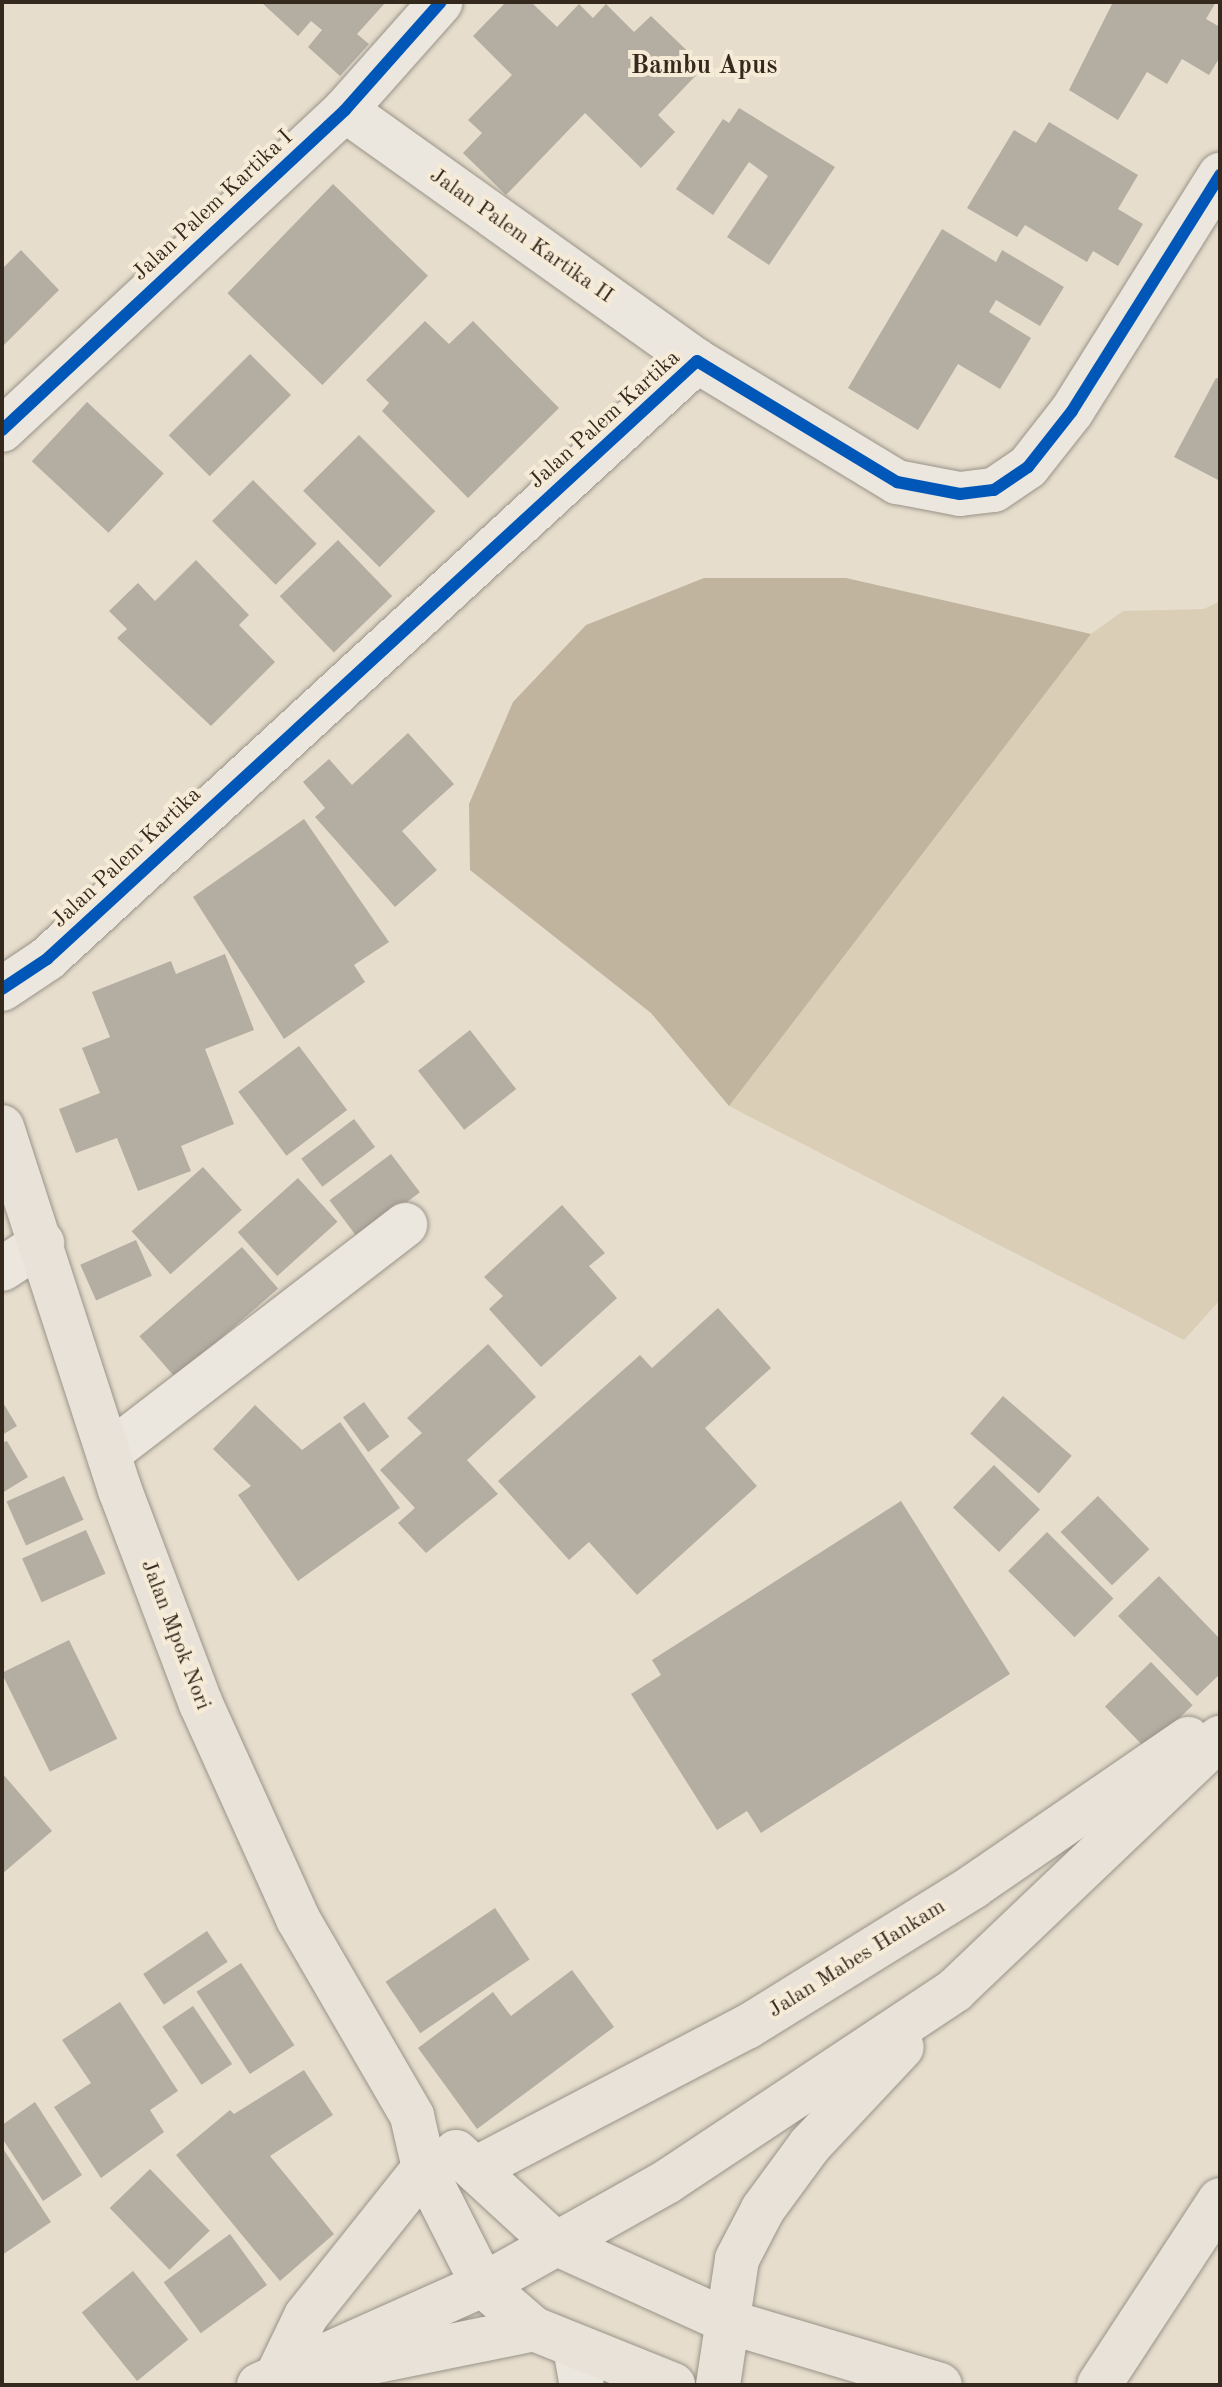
<!DOCTYPE html>
<style>
body{margin:0}
#map{position:relative;width:1222px;height:2387px;overflow:hidden;background:#e6ddcc;font-family:"Old Standard TT",serif}
div>[style]{position:absolute}
.green>*{inset:0;background:#daceb7}
.water>*{inset:0;background:#c1b49e}
.building>*{inset:0;background:#b4ada2;transform-origin:0 0}
.roads{filter:drop-shadow(0 0 2px #999388) drop-shadow(0 0 2px #999388)}
.minor>*{height:44px;margin:-22px;padding:0 22px;transform-origin:22px;border-radius:22px;background:#ebe6de}
.major>*{height:44px;margin:-22px;padding:0 22px;transform-origin:22px;border-radius:22px;background:#e8e2d9}
.highway>*{height:44px;margin:-22px;padding:0 22px;transform-origin:22px;border-radius:22px;background:#e8e2d9}
.cycleway>*{height:12px;margin:-6px;padding:0 6px;transform-origin:6px;border-radius:6px;background:#0057b8}
span{translate:-50% -50%;white-space:nowrap;text-align:center;line-height:1.15;-webkit-text-stroke:8px #f6ebd7;paint-order:stroke}
.street-label{font-size:22px;color:#35291d}
.quarter-label{font-size:26px;color:#35291d;font-weight:700}
.frame{position:absolute;inset:0;border:4px solid #35291d;pointer-events:none}
</style>
<div id="map">
<div class="green">
<div style="clip-path:polygon(1220px 601px,1220px 1300px,1184px 1340px,729px 1106px,1091px 634px,1123px 611px,1204px 609px)"></div>
</div>
<div class="water">
<div style="clip-path:polygon(704px 578px,846px 578px,1091px 634px,729px 1106px,651px 1013px,470px 870px,469px 804px,513px 702px,586px 625px)"></div>
</div>
<div class="building">
<div style="clip-path:polygon(261px 2px,386px 2px,357px 34px,369px 44px,340px 76px,308px 47px,322px 30px,311px 21px,298px 36px)"></div>
<div style="clip-path:polygon(506px 2px,531px 2px,557px 27px,579px 4px,593px 18px,606px 4px,634px 32px,651px 16px,704px 67px,658px 115px,675px 132px,641px 168px,585px 113px,506px 195px,463px 153px,482px 133px,468px 120px,512px 75px,473px 36px)"></div>
<div style="clip-path:polygon(1113px 2px,1216px 2px,1206px 19px,1220px 27px,1220px 57px,1209px 75px,1182px 59px,1167px 84px,1147px 72px,1118px 120px,1069px 90px)"></div>
<div style="clip-path:polygon(739px 108px,835px 167px,769px 265px,727px 237px,768px 176px,749px 162px,713px 215px,676px 189px,723px 119px,729px 123px)"></div>
<div style="clip-path:polygon(1049px 122px,1138px 175px,1118px 209px,1143px 224px,1118px 266px,1093px 251px,1087px 262px,1025px 225px,1017px 237px,967px 208px,1014px 130px,1036px 143px)"></div>
<div style="left:333px;top:184px;width:132px;height:152px;rotate:44deg"></div>
<div style="clip-path:polygon(942px 229px,996px 262px,1002px 250px,1064px 287px,1040px 326px,996px 300px,989px 312px,1031px 338px,1000px 389px,958px 364px,918px 430px,848px 388px)"></div>
<div style="clip-path:polygon(21px 250px,59px 290px,2px 347px,2px 269px)"></div>
<div style="clip-path:polygon(425px 321px,449px 344px,473px 321px,559px 408px,468px 498px,382px 411px,389px 403px,366px 380px)"></div>
<div style="left:250px;top:354px;width:58px;height:115px;rotate:45deg"></div>
<div style="clip-path:polygon(1216px 378px,1220px 379px,1220px 481px,1174px 457px)"></div>
<div style="left:87px;top:402px;width:105px;height:81px;rotate:43deg"></div>
<div style="left:359px;top:435px;width:108px;height:79px;rotate:45deg"></div>
<div style="left:253px;top:480px;width:90px;height:58px;rotate:45deg"></div>
<div style="left:338px;top:540px;width:78px;height:81px;rotate:46deg"></div>
<div style="clip-path:polygon(196px 560px,249px 615px,239px 625px,275px 662px,211px 726px,117px 638px,127px 629px,109px 611px,138px 583px,155px 601px)"></div>
<div style="clip-path:polygon(408px 733px,454px 784px,402px 831px,437px 870px,395px 907px,315px 817px,325px 808px,303px 782px,329px 759px,352px 785px)"></div>
<div style="clip-path:polygon(304px 819px,389px 942px,354px 965px,365px 982px,284px 1039px,193px 897px)"></div>
<div style="clip-path:polygon(225px 954px,254px 1030px,205px 1049px,234px 1124px,181px 1146px,191px 1171px,138px 1191px,117px 1138px,76px 1153px,59px 1109px,100px 1093px,82px 1048px,110px 1037px,92px 992px,171px 961px,176px 974px)"></div>
<div style="left:470px;top:1030px;width:75px;height:66px;rotate:52deg"></div>
<div style="left:299px;top:1046px;width:80px;height:76px;rotate:53deg"></div>
<div style="left:354px;top:1119px;width:35px;height:66px;rotate:53deg"></div>
<div style="left:391px;top:1154px;width:48px;height:77px;rotate:53deg"></div>
<div style="left:203px;top:1167px;width:58px;height:96px;rotate:48deg"></div>
<div style="left:298px;top:1178px;width:59px;height:81px;rotate:48deg"></div>
<div style="clip-path:polygon(562px 1205px,605px 1253px,589px 1266px,617px 1298px,541px 1367px,489px 1309px,503px 1296px,484px 1277px)"></div>
<div style="left:136px;top:1240px;width:39px;height:61px;rotate:66deg"></div>
<div style="left:242px;top:1247px;width:55px;height:136px;rotate:49deg"></div>
<div style="clip-path:polygon(718px 1308px,771px 1368px,705px 1428px,757px 1486px,637px 1595px,589px 1542px,569px 1560px,498px 1481px,640px 1355px,652px 1368px)"></div>
<div style="clip-path:polygon(488px 1344px,536px 1397px,467px 1460px,498px 1494px,426px 1553px,398px 1523px,415px 1508px,380px 1470px,422px 1433px,407px 1418px)"></div>
<div style="left:1003px;top:1396px;width:91px;height:50px;rotate:41deg"></div>
<div style="clip-path:polygon(2px 1401px,17px 1426px,2px 1435px)"></div>
<div style="left:364px;top:1402px;width:43px;height:26px;rotate:54deg"></div>
<div style="clip-path:polygon(255px 1405px,302px 1450px,340px 1422px,400px 1508px,298px 1581px,238px 1495px,251px 1486px,213px 1449px)"></div>
<div style="clip-path:polygon(7px 1441px,28px 1477px,2px 1493px,2px 1443px)"></div>
<div style="left:994px;top:1465px;width:64px;height:59px;rotate:44deg"></div>
<div style="left:64px;top:1476px;width:48px;height:63px;rotate:66deg"></div>
<div style="left:1098px;top:1496px;width:74px;height:52px;rotate:46deg"></div>
<div style="clip-path:polygon(901px 1501px,1010px 1674px,761px 1833px,747px 1811px,717px 1830px,631px 1694px,661px 1675px,652px 1660px)"></div>
<div style="left:86px;top:1530px;width:48px;height:70px;rotate:66deg"></div>
<div style="left:1047px;top:1532px;width:94px;height:55px;rotate:45deg"></div>
<div style="clip-path:polygon(1159px 1576px,1220px 1639px,1220px 1674px,1197px 1696px,1118px 1616px)"></div>
<div style="left:69px;top:1640px;width:110px;height:75px;rotate:64deg"></div>
<div style="left:1151px;top:1662px;width:60px;height:64px;rotate:46deg"></div>
<div style="clip-path:polygon(2px 1773px,52px 1831px,2px 1874px)"></div>
<div style="left:495px;top:1908px;width:62px;height:132px;rotate:56deg"></div>
<div style="left:207px;top:1931px;width:37px;height:77px;rotate:56deg"></div>
<div style="left:241px;top:1963px;width:98px;height:53px;rotate:57deg"></div>
<div style="clip-path:polygon(572px 1970px,614px 2027px,477px 2129px,418px 2048px,493px 1992px,511px 2016px)"></div>
<div style="clip-path:polygon(120px 2002px,178px 2091px,150px 2110px,164px 2132px,101px 2178px,54px 2107px,91px 2083px,62px 2040px)"></div>
<div style="left:193px;top:2006px;width:70px;height:37px;rotate:56deg"></div>
<div style="clip-path:polygon(304px 2070px,333px 2115px,270px 2156px,334px 2234px,280px 2281px,176px 2155px,230px 2110px,234px 2114px)"></div>
<div style="clip-path:polygon(35px 2102px,82px 2175px,43px 2201px,2px 2138px,2px 2125px)"></div>
<div style="clip-path:polygon(2px 2147px,51px 2222px,2px 2255px)"></div>
<div style="left:150px;top:2169px;width:86px;height:56px;rotate:46deg"></div>
<div style="left:230px;top:2234px;width:63px;height:82px;rotate:54deg"></div>
<div style="left:133px;top:2271px;width:88px;height:66px;rotate:51deg"></div>
</div>
<div class="roads">
<div class="minor">
<div style="left:345px;top:110px;width:432px;rotate:35.5deg"></div>
<div style="left:2px;top:430px;width:469px;rotate:-43deg"></div>
<div style="left:345px;top:110px;width:144px;rotate:-48.4deg"></div>
<div style="left:2px;top:989px;width:54px;rotate:-33.7deg"></div>
<div style="left:47px;top:959px;width:883px;rotate:-42.61deg"></div>
<div style="left:697px;top:361px;width:234px;rotate:31.2deg"></div>
<div style="left:897px;top:482px;width:64px;rotate:10.8deg"></div>
<div style="left:960px;top:494px;width:34px;rotate:-7deg"></div>
<div style="left:994px;top:490px;width:41px;rotate:-34.1deg"></div>
<div style="left:1028px;top:467px;width:71px;rotate:-51.8deg"></div>
<div style="left:1072px;top:411px;width:279px;rotate:-57.9deg"></div>
<div style="left:2px;top:1269px;width:48px;rotate:-33deg"></div>
<div style="left:109px;top:1453px;width:374px;rotate:-37.6deg"></div>
<div style="left:575px;top:2347px;width:39px;rotate:80deg"></div>
</div>
<div class="major">
<div style="left:2px;top:1127px;width:382px;rotate:72deg"></div>
<div style="left:120px;top:1490px;width:229px;rotate:69.3deg"></div>
<div style="left:201px;top:1704px;width:236px;rotate:65.7deg"></div>
<div style="left:298px;top:1919px;width:228px;rotate:59.9deg"></div>
<div style="left:412px;top:2116px;width:53px;rotate:77deg"></div>
<div style="left:424px;top:2168px;width:131px;rotate:63.2deg"></div>
<div style="left:483px;top:2285px;width:67px;rotate:40.8deg"></div>
<div style="left:534px;top:2329px;width:150px;rotate:21.9deg"></div>
<div style="left:456px;top:2152px;width:134px;rotate:42.6deg"></div>
<div style="left:555px;top:2243px;width:191px;rotate:24.4deg"></div>
<div style="left:729px;top:2322px;width:220px;rotate:16.6deg"></div>
<div style="left:475px;top:2169px;width:307px;rotate:-27.6deg"></div>
<div style="left:747px;top:2027px;width:267px;rotate:-31.8deg"></div>
<div style="left:974px;top:1886px;width:260px;rotate:-34.5deg"></div>
<div style="left:333px;top:2370px;width:205px;rotate:-11.5deg"></div>
<div style="left:278px;top:2374px;width:64px;rotate:-64.2deg"></div>
<div style="left:306px;top:2316px;width:189px;rotate:-51.4deg"></div>
<div style="left:259px;top:2385px;width:245px;rotate:-24.1deg"></div>
<div style="left:483px;top:2285px;width:212px;rotate:-29.3deg"></div>
<div style="left:668px;top:2181px;width:345px;rotate:-33.6deg"></div>
<div style="left:955px;top:1990px;width:366px;rotate:-43.6deg"></div>
<div style="left:718px;top:2385px;width:127px;rotate:-81.4deg"></div>
<div style="left:737px;top:2259px;width:56px;rotate:-62.5deg"></div>
<div style="left:763px;top:2209px;width:79px;rotate:-53.7deg"></div>
<div style="left:810px;top:2145px;width:134px;rotate:-46.8deg"></div>
</div>
<div class="highway">
<div style="left:1099px;top:2385px;width:221px;rotate:-56.8deg"></div>
</div>
</div>
<div class="cycleway">
<div style="left:2px;top:430px;width:469px;rotate:-43deg"></div>
<div style="left:345px;top:110px;width:144px;rotate:-48.4deg"></div>
<div style="left:2px;top:989px;width:54px;rotate:-33.7deg"></div>
<div style="left:47px;top:959px;width:883px;rotate:-42.61deg"></div>
<div style="left:697px;top:361px;width:234px;rotate:31.2deg"></div>
<div style="left:897px;top:482px;width:64px;rotate:10.8deg"></div>
<div style="left:960px;top:494px;width:34px;rotate:-7deg"></div>
<div style="left:994px;top:490px;width:41px;rotate:-34.1deg"></div>
<div style="left:1028px;top:467px;width:71px;rotate:-51.8deg"></div>
<div style="left:1072px;top:411px;width:279px;rotate:-57.9deg"></div>
</div>
<div class="street-label">
<span style="left:213px;top:206px;rotate:-43deg">Jalan Palem Kartika I</span>
<span style="left:521px;top:236px;rotate:35deg">Jalan Palem Kartika II</span>
<span style="left:605px;top:420px;rotate:-42deg">Jalan Palem Kartika</span>
<span style="left:127px;top:858px;rotate:-43deg">Jalan Palem Kartika</span>
<span style="left:175px;top:1635px;rotate:69deg">Jalan Mpok Nori</span>
<span style="left:857px;top:1959px;rotate:-32deg">Jalan Mabes Hankam</span>
</div>
<div class="quarter-label">
<span style="left:704px;top:67px">Bambu Apus</span>
</div>
<div class="frame"></div>
</div>
